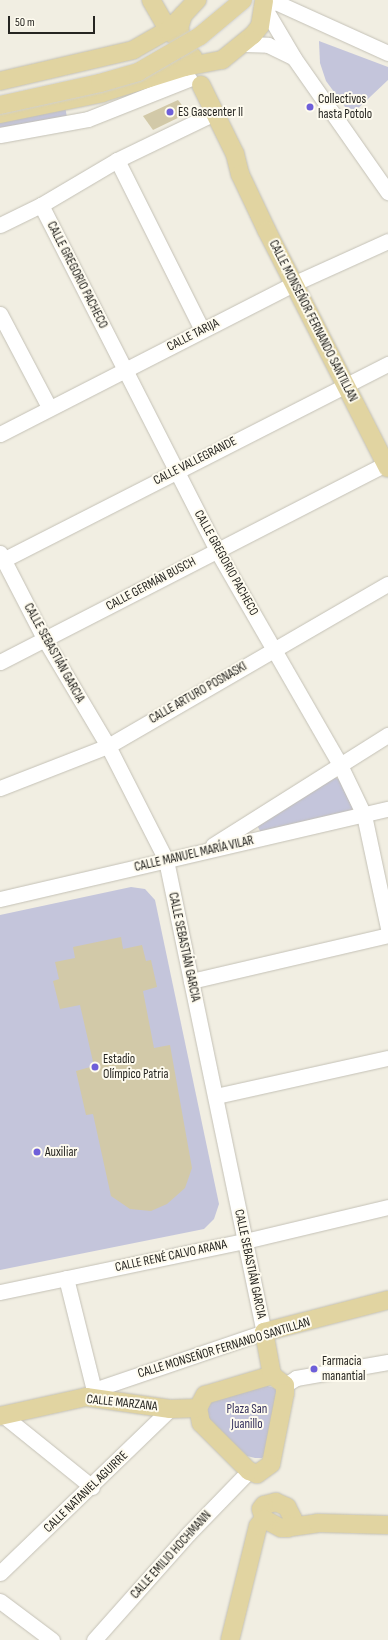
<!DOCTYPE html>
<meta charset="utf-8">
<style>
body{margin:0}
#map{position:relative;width:388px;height:1640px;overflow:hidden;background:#f1eee2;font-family:"Sofia Sans Condensed",sans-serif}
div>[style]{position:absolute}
.green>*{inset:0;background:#c4c5db}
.building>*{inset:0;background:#d2c9a8}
.roads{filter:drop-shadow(0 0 1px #c4c1b6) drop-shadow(0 0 1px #c4c1b6)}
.minor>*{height:15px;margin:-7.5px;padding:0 7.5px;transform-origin:7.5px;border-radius:7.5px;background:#fff}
.major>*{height:18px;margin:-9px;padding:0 9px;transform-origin:9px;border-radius:9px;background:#e1d4a1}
.bridges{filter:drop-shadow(0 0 1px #cfcfce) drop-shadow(0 0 1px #cfcfce)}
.major-bridge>*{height:18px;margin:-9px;padding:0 9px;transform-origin:9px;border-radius:9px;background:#e1d4a1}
.dots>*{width:11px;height:11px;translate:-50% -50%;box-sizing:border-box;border:2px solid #fefbef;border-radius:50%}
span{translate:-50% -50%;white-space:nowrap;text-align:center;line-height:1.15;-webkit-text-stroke:4px #fefbef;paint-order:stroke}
.poi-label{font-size:13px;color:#262521}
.left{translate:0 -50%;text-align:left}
.street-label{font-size:13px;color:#262521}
.park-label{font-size:13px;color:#332f5b}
.scale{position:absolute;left:8px;top:16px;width:87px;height:18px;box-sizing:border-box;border:2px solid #262521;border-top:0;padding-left:5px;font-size:12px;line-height:14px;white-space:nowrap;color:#262521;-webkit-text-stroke:3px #fefbef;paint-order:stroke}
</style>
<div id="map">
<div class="green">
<div style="clip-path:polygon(319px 41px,388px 67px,388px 80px,351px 115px,326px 81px,320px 63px)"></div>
<div style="clip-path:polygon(65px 107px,67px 117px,0 129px,0 117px)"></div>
<div style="clip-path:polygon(333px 777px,339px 779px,353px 809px,350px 814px,261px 833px,257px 825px)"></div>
<div style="clip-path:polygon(131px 887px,145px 889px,155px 900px,219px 1204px,214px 1219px,204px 1229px,0 1270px,0 915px)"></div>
<div style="clip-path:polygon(264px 1385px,275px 1388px,279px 1392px,269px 1450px,262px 1458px,255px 1458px,247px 1456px,208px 1418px,207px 1410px,213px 1399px)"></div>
</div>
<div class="building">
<div style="clip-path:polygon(178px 100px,188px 113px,153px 130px,143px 116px)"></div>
<div style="clip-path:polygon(121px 937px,123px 949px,142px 945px,146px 961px,151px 960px,157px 987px,143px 991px,154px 1048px,170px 1045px,192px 1168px,185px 1188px,167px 1204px,151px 1211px,130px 1209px,111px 1196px,93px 1114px,86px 1115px,76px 1071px,94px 1066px,80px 1005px,60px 1009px,53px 981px,59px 979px,55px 962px,75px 958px,73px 947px)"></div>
</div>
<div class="roads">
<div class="minor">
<div style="left:271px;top:0;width:128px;rotate:24.4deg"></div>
<div style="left:279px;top:0;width:17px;rotate:155deg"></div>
<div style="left:264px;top:7px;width:59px;rotate:59.5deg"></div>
<div style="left:294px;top:58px;width:164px;rotate:55deg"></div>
<div style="left:245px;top:44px;width:23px;rotate:2deg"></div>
<div style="left:268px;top:45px;width:28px;rotate:26deg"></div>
<div style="left:0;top:135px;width:89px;rotate:-10.3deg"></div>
<div style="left:88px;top:119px;width:109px;rotate:-21.6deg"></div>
<div style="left:117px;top:160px;width:190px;rotate:63.4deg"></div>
<div style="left:41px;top:205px;width:386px;rotate:63deg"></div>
<div style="left:216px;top:549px;width:249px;rotate:60.1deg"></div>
<div style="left:340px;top:765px;width:55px;rotate:64.4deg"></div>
<div style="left:364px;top:815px;width:116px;rotate:78deg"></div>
<div style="left:0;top:225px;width:46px;rotate:-26deg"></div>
<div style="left:41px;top:205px;width:88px;rotate:-30.6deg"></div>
<div style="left:117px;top:160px;width:99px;rotate:-25.8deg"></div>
<div style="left:0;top:314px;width:105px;rotate:62.2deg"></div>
<div style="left:0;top:434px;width:331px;rotate:-27.1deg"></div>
<div style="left:295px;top:283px;width:102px;rotate:-24.3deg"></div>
<div style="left:0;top:553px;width:98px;rotate:62.7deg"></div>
<div style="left:45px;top:640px;width:123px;rotate:59.3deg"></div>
<div style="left:108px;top:746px;width:128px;rotate:63deg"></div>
<div style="left:166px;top:860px;width:482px;rotate:78.3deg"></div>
<div style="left:264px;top:1332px;width:180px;rotate:161.2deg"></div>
<div style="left:94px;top:1390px;width:11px;rotate:139deg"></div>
<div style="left:3px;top:560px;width:432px;rotate:-27deg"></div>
<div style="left:0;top:662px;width:436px;rotate:-27.2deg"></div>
<div style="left:0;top:788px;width:116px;rotate:-21.3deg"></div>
<div style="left:108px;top:746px;width:323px;rotate:-30.1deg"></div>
<div style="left:213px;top:845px;width:207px;rotate:-32.2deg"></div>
<div style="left:0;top:899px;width:398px;rotate:-13.1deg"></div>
<div style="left:191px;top:981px;width:202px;rotate:-13.1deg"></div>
<div style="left:216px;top:1096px;width:176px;rotate:-12.5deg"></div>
<div style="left:66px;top:1278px;width:115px;rotate:76deg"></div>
<div style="left:0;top:1292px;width:250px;rotate:-11.8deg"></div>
<div style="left:245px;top:1241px;width:147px;rotate:-13.4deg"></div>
<div style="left:285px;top:1385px;width:13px;rotate:-32deg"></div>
<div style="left:296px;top:1378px;width:93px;rotate:-9.9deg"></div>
<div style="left:4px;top:1416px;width:113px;rotate:38.9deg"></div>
<div style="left:0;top:1573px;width:236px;rotate:-44deg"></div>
<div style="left:0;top:1601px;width:65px;rotate:36.9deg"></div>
<div style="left:94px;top:1640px;width:142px;rotate:-48.4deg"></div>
<div style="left:188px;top:1534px;width:88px;rotate:-45.9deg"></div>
</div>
<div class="major">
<div style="left:151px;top:0;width:34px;rotate:60deg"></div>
<div style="left:168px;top:30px;width:11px;rotate:41deg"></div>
<div style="left:193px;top:57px;width:11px;rotate:-139deg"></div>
<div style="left:185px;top:50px;width:23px;rotate:-105deg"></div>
<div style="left:179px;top:28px;width:14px;rotate:-73deg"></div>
<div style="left:183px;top:15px;width:21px;rotate:-47deg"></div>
<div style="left:0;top:81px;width:137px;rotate:-13.1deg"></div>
<div style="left:133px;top:50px;width:40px;rotate:-29.7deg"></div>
<div style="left:168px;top:30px;width:21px;rotate:-45deg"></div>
<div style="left:201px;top:85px;width:77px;rotate:63.8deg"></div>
<div style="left:235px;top:154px;width:21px;rotate:76deg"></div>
<div style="left:240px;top:174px;width:63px;rotate:64.7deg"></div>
<div style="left:267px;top:231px;width:266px;rotate:63deg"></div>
<div style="left:0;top:114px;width:104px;rotate:-11.6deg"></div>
<div style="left:102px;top:93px;width:87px;rotate:-17.4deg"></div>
<div style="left:185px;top:67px;width:38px;rotate:-11deg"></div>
<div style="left:222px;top:60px;width:40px;rotate:-39deg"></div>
<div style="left:253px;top:35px;width:11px;rotate:-52deg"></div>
<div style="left:260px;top:26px;width:26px;rotate:-81deg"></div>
<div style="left:272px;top:1375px;width:16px;rotate:38deg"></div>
<div style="left:285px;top:1385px;width:8px;rotate:90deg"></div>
<div style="left:285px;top:1393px;width:72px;rotate:101.2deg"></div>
<div style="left:271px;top:1464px;width:17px;rotate:144deg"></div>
<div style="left:257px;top:1474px;width:9px;rotate:-159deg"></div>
<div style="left:249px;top:1471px;width:68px;rotate:-135deg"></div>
<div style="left:201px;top:1423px;width:15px;rotate:-101deg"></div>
<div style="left:198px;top:1408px;width:15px;rotate:-62deg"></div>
<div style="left:205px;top:1395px;width:70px;rotate:-16.6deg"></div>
<div style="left:272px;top:1375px;width:44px;rotate:-100.5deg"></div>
<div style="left:264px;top:1332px;width:128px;rotate:-14.5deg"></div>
<div style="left:0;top:1416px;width:88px;rotate:-12.5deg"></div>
<div style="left:86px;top:1397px;width:85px;rotate:8.1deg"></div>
<div style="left:170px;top:1409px;width:28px;rotate:-2deg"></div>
<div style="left:288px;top:1528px;width:10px;rotate:-61deg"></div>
<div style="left:293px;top:1519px;width:13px;rotate:-117deg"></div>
<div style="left:287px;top:1507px;width:12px;rotate:-156deg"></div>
<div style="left:276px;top:1502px;width:12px;rotate:166deg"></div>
<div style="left:264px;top:1505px;width:5px;rotate:127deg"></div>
<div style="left:261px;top:1509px;width:10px;rotate:73deg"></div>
<div style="left:264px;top:1519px;width:19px;rotate:28deg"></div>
<div style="left:281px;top:1528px;width:3px"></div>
<div style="left:284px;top:1528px;width:34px;rotate:-8deg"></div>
<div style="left:318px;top:1523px;width:70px;rotate:1.6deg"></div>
<div style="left:230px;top:1640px;width:117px;rotate:-76.2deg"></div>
<div style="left:258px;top:1526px;width:9px;rotate:-49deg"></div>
</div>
</div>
<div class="bridges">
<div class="major-bridge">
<div style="left:0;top:105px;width:102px;rotate:-12.4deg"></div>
<div style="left:100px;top:83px;width:40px;rotate:-16deg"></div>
<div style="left:138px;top:72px;width:72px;rotate:-30.1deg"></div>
<div style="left:200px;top:36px;width:56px;rotate:-39.9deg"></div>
</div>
</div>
<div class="dots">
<div style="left:310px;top:107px;background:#6e5fd9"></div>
<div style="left:170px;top:112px;background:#6e5fd9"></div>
<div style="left:95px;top:1067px;background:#6e5fd9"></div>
<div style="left:37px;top:1152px;background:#6e5fd9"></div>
<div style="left:314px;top:1369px;background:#6e5fd9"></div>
</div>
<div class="poi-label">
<span class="left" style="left:318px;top:107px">Collectivos<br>hasta Potolo</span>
<span class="left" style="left:178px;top:112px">ES Gascenter II</span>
<span class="left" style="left:103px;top:1067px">Estadio<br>Olímpico Patria</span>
<span class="left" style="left:45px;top:1152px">Auxiliar</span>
<span class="left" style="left:322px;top:1369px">Farmacia<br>manantial</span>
</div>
<div class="street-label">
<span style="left:77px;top:275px;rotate:63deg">CALLE GREGORIO PACHECO</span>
<span style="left:313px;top:321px;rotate:63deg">CALLE MONSEÑOR FERNANDO SANTILLAN</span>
<span style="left:193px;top:335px;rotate:-27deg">CALLE TARIJA</span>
<span style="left:195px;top:461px;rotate:-27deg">CALLE VALLEGRANDE</span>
<span style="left:226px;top:563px;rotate:61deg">CALLE GREGORIO PACHECO</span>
<span style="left:151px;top:584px;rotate:-28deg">CALLE GERMÁN BUSCH</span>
<span style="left:54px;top:653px;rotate:61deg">CALLE SEBASTIÁN GARCIA</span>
<span style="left:198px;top:693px;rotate:-30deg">CALLE ARTURO POSNASKI</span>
<span style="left:194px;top:854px;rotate:-13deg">CALLE MANUEL MARÍA VILAR</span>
<span style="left:184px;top:947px;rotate:78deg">CALLE SEBASTIÁN GARCIA</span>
<span style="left:171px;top:1256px;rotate:-12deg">CALLE RENÉ CALVO ARANA</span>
<span style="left:250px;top:1264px;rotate:78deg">CALLE SEBASTIÁN GARCIA</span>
<span style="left:224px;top:1348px;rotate:-17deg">CALLE MONSEÑOR FERNANDO SANTILLAN</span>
<span style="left:122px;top:1403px;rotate:6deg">CALLE MARZANA</span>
<span style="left:86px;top:1492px;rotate:-44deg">CALLE NATANIEL AGUIRRE</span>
<span style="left:171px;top:1555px;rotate:-48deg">CALLE EMILIO HOCHMANN</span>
</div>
<div class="park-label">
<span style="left:247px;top:1417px">Plaza San<br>Juanillo</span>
</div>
<div class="scale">50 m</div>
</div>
